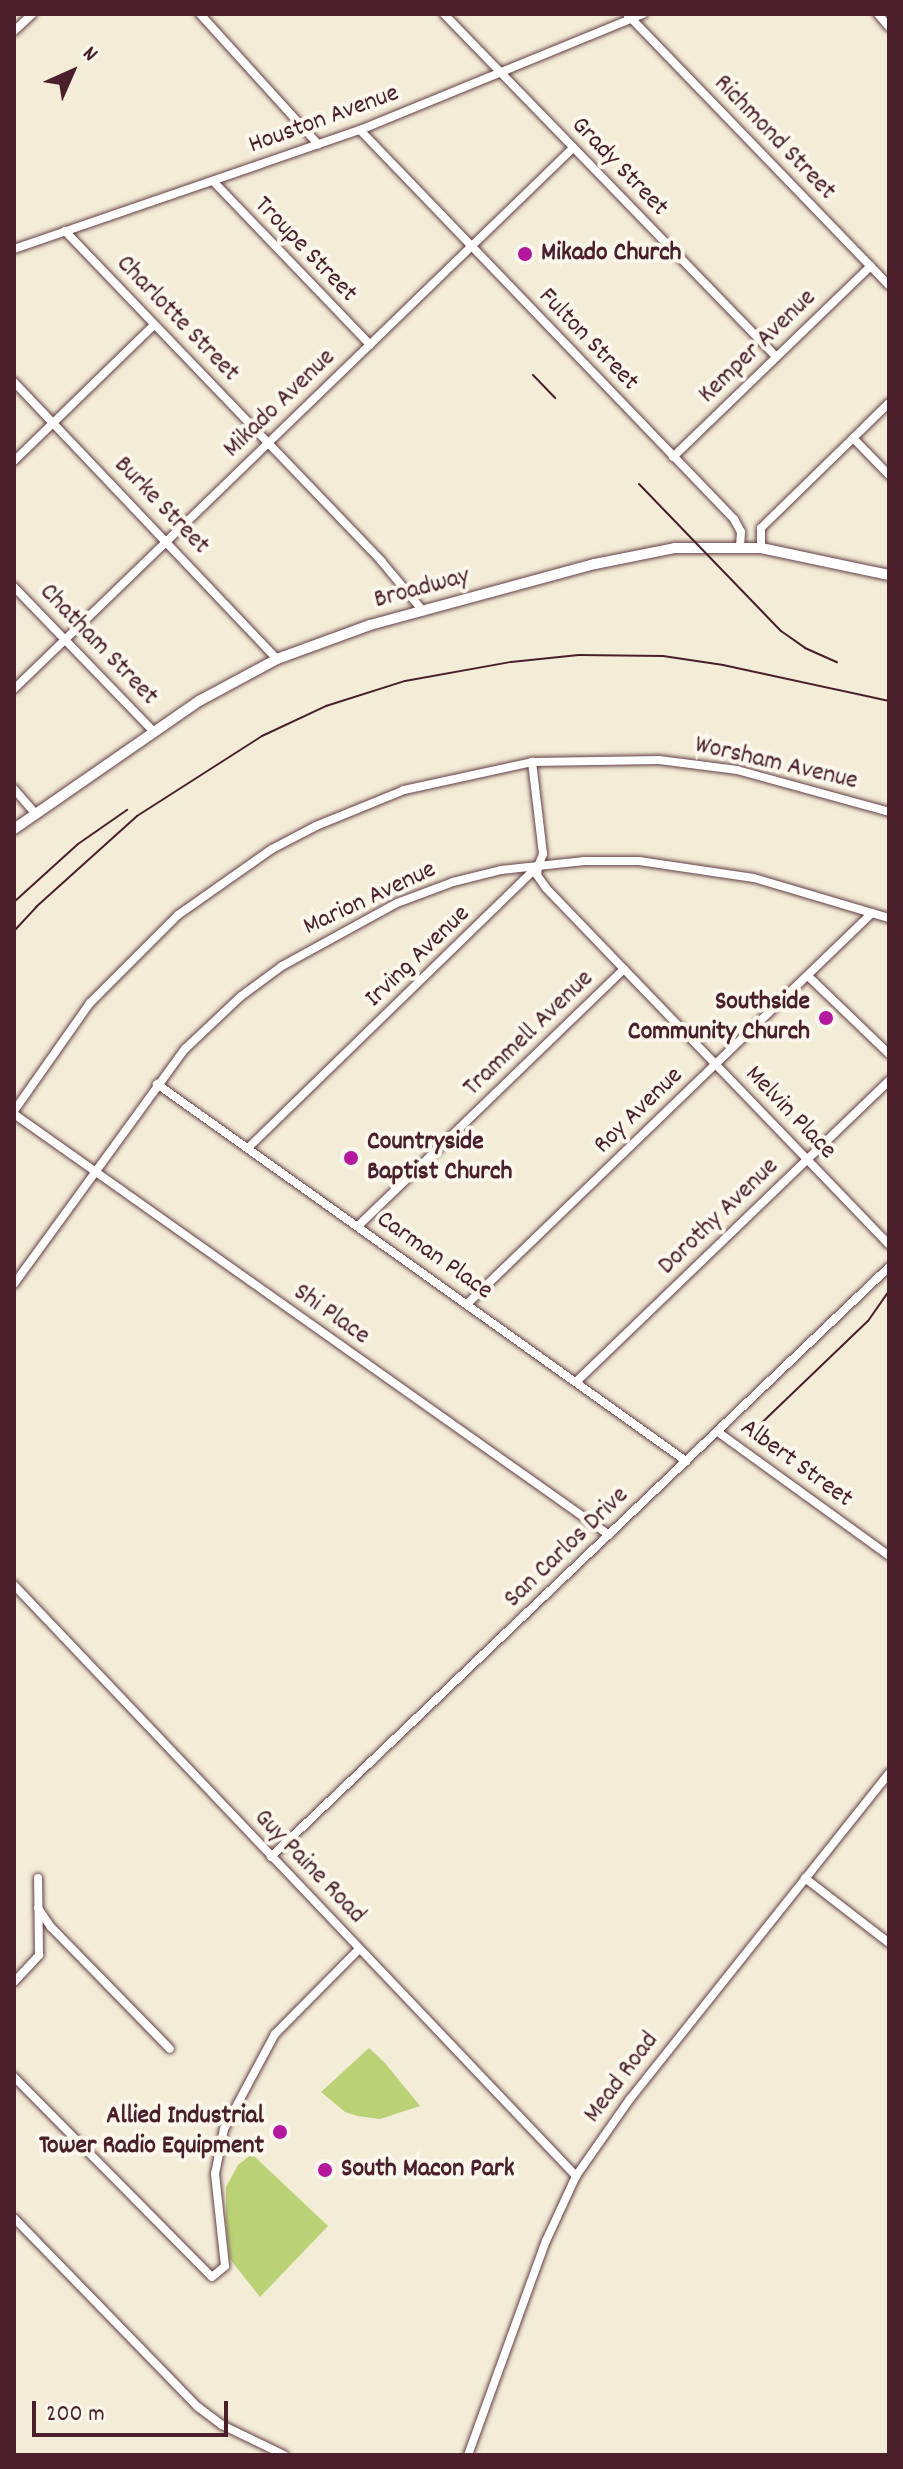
<!DOCTYPE html>
<style>
body{margin:0}
#map{position:relative;width:903px;height:2469px;overflow:hidden;background:#f3ecd6;font-family:Dekko,sans-serif}
div>[style]{position:absolute}
.green>*{inset:0;background:#bad176}
.roads{filter:drop-shadow(0 0 2px #633e45) drop-shadow(0 0 2px #633e45)}
.minor>*{height:8px;margin:-4px;padding:0 4px;transform-origin:4px;border-radius:4px;background:#fff}
.major>*{height:10px;margin:-5px;padding:0 5px;transform-origin:5px;border-radius:5px;background:#fff}
.rail>*{height:2px;margin:-1px;padding:0 1px;transform-origin:1px;border-radius:1px;background:#4a1f2b}
.dots>*{width:22px;height:22px;translate:-50% -50%;box-sizing:border-box;border:4px solid #fbf7ec;border-radius:50%}
span{translate:-50% -50%;white-space:nowrap;text-align:center;line-height:1.15;-webkit-text-stroke:8px #fbf7ec;paint-order:stroke}
.street-label{font-size:26px;color:#4a1f2b}
.poi-label{font-size:26px;color:#4a1f2b;font-weight:700}
.left{translate:0 -50%;text-align:left}
.right{translate:-100% -50%;text-align:right}
.frame{position:absolute;inset:0;border:16px solid #4a1f2b;pointer-events:none}
.north{position:absolute;left:32px;top:32px;width:80px;height:80px;-webkit-text-stroke:6px #fbf7ec;paint-order:stroke;rotate:45deg;font-size:22px;font-weight:700;line-height:32px;text-align:center;color:#4a1f2b}
.north::after{content:'';display:block;margin:auto;width:28px;height:36px;background:#4a1f2b;clip-path:polygon(50% 0,100% 100%,50% 72%,0 100%)}
.scale{position:absolute;left:32px;top:2401px;width:196px;height:36px;box-sizing:border-box;border:4px solid #4a1f2b;border-top:0;padding-left:10px;font-size:24px;line-height:28px;white-space:nowrap;color:#4a1f2b;-webkit-text-stroke:6px #fbf7ec;paint-order:stroke}
</style>
<div id="map">
<div class="green">
<div style="clip-path:polygon(369px 2048px,385px 2063px,420px 2106px,380px 2119px,358px 2116px,345px 2112px,321px 2092px)"></div>
<div style="clip-path:polygon(252px 2154px,328px 2226px,260px 2297px,230px 2259px,226px 2222px,226px 2187px,238px 2165px)"></div>
</div>
<div class="roads">
<div class="minor">
<div style="left:200px;top:14px;width:176px;rotate:47.8deg"></div>
<div style="left:444px;top:14px;width:477px;rotate:45.9deg"></div>
<div style="left:627px;top:14px;width:377px;rotate:46deg"></div>
<div style="left:878px;top:14px;width:17px;rotate:50deg"></div>
<div style="left:14px;top:31px;width:25px;rotate:-43deg"></div>
<div style="left:360px;top:130px;width:540px;rotate:46.13deg"></div>
<div style="left:734px;top:519px;width:15px;rotate:62deg"></div>
<div style="left:741px;top:532px;width:14px;rotate:94deg"></div>
<div style="left:213px;top:181px;width:227px;rotate:46.2deg"></div>
<div style="left:65px;top:231px;width:458px;rotate:46.2deg"></div>
<div style="left:382px;top:562px;width:64px;rotate:50.1deg"></div>
<div style="left:14px;top:249px;width:366px;rotate:-19deg"></div>
<div style="left:360px;top:130px;width:306px;rotate:-22.3deg"></div>
<div style="left:14px;top:382px;width:382px;rotate:46.5deg"></div>
<div style="left:853px;top:438px;width:52px;rotate:45.8deg"></div>
<div style="left:673px;top:457px;width:275px;rotate:-44deg"></div>
<div style="left:14px;top:461px;width:195px;rotate:-44.2deg"></div>
<div style="left:761px;top:548px;width:20px;rotate:-90deg"></div>
<div style="left:761px;top:528px;width:179px;rotate:-44.3deg"></div>
<div style="left:14px;top:587px;width:202px;rotate:46deg"></div>
<div style="left:14px;top:689px;width:778px;rotate:-44.06deg"></div>
<div style="left:14px;top:789px;width:33px;rotate:49deg"></div>
<div style="left:538px;top:866px;width:9px;rotate:96deg"></div>
<div style="left:537px;top:875px;width:16px;rotate:55deg"></div>
<div style="left:546px;top:888px;width:495px;rotate:46.1deg"></div>
<div style="left:808px;top:976px;width:112px;rotate:43.9deg"></div>
<div style="left:157px;top:1084px;width:650px;rotate:35.48deg"></div>
<div style="left:14px;top:1111px;width:132px;rotate:-54.9deg"></div>
<div style="left:90px;top:1003px;width:124px;rotate:-45deg"></div>
<div style="left:178px;top:915px;width:115px;rotate:-35.1deg"></div>
<div style="left:272px;top:849px;width:50px;rotate:-27.6deg"></div>
<div style="left:316px;top:826px;width:95px;rotate:-22.2deg"></div>
<div style="left:404px;top:790px;width:131px;rotate:-12.3deg"></div>
<div style="left:532px;top:762px;width:127px;rotate:-0.9deg"></div>
<div style="left:659px;top:760px;width:79px;rotate:7.3deg"></div>
<div style="left:737px;top:770px;width:158px;rotate:15.4deg"></div>
<div style="left:14px;top:1114px;width:729px;rotate:35.28deg"></div>
<div style="left:248px;top:1148px;width:405px;rotate:-44.2deg"></div>
<div style="left:538px;top:866px;width:13px;rotate:-67deg"></div>
<div style="left:543px;top:854px;width:93px;rotate:-96.8deg"></div>
<div style="left:358px;top:1226px;width:370px;rotate:-44deg"></div>
<div style="left:14px;top:1284px;width:291px;rotate:-54deg"></div>
<div style="left:185px;top:1049px;width:76px;rotate:-43.4deg"></div>
<div style="left:240px;top:997px;width:52px;rotate:-36.4deg"></div>
<div style="left:282px;top:966px;width:131px;rotate:-28.7deg"></div>
<div style="left:397px;top:903px;width:60px;rotate:-20.6deg"></div>
<div style="left:453px;top:882px;width:49px;rotate:-14deg"></div>
<div style="left:501px;top:870px;width:84px;rotate:-6.1deg"></div>
<div style="left:585px;top:861px;width:54px"></div>
<div style="left:639px;top:861px;width:116px;rotate:8.4deg"></div>
<div style="left:754px;top:878px;width:141px;rotate:16.5deg"></div>
<div style="left:467px;top:1304px;width:563px;rotate:-43.99deg"></div>
<div style="left:577px;top:1381px;width:433px;rotate:-43.9deg"></div>
<div style="left:718px;top:1432px;width:211px;rotate:35.9deg"></div>
<div style="left:14px;top:1585px;width:816px;rotate:46.44deg"></div>
<div style="left:271px;top:1857px;width:854px;rotate:-43.67deg"></div>
<div style="left:805px;top:1878px;width:106px;rotate:37.7deg"></div>
<div style="left:38px;top:1908px;width:23px;rotate:56deg"></div>
<div style="left:51px;top:1927px;width:170px;rotate:45.7deg"></div>
<div style="left:14px;top:1982px;width:37px;rotate:-47deg"></div>
<div style="left:39px;top:1955px;width:77px;rotate:-90.7deg"></div>
<div style="left:14px;top:2077px;width:281px;rotate:45.3deg"></div>
<div style="left:212px;top:2277px;width:17px;rotate:-40deg"></div>
<div style="left:225px;top:2266px;width:93px;rotate:-96.2deg"></div>
<div style="left:215px;top:2174px;width:46px;rotate:-78.7deg"></div>
<div style="left:224px;top:2129px;width:108px;rotate:-61.8deg"></div>
<div style="left:275px;top:2034px;width:120px;rotate:-45.3deg"></div>
<div style="left:14px;top:2218px;width:264px;rotate:45.8deg"></div>
<div style="left:198px;top:2407px;width:30px;rotate:37deg"></div>
<div style="left:222px;top:2425px;width:69px;rotate:25.8deg"></div>
<div style="left:468px;top:2455px;width:228px;rotate:-70deg"></div>
<div style="left:546px;top:2241px;width:72px;rotate:-65.2deg"></div>
<div style="left:576px;top:2176px;width:94px;rotate:-55deg"></div>
<div style="left:630px;top:2099px;width:416px;rotate:-51.5deg"></div>
</div>
<div class="major">
<div style="left:14px;top:829px;width:225px;rotate:-34.7deg"></div>
<div style="left:199px;top:701px;width:89px;rotate:-28.3deg"></div>
<div style="left:277px;top:659px;width:99px;rotate:-20.1deg"></div>
<div style="left:370px;top:625px;width:233px;rotate:-15.2deg"></div>
<div style="left:595px;top:564px;width:82px;rotate:-11.3deg"></div>
<div style="left:675px;top:548px;width:86px"></div>
<div style="left:761px;top:548px;width:131px;rotate:11.9deg"></div>
</div>
</div>
<div class="rail">
<div style="left:533px;top:375px;width:32px;rotate:46deg"></div>
<div style="left:639px;top:484px;width:204px;rotate:46deg"></div>
<div style="left:781px;top:631px;width:29px;rotate:35deg"></div>
<div style="left:805px;top:648px;width:35px;rotate:24deg"></div>
<div style="left:14px;top:902px;width:86px;rotate:-42.2deg"></div>
<div style="left:78px;top:844px;width:60px;rotate:-34.8deg"></div>
<div style="left:14px;top:931px;width:33px;rotate:-47deg"></div>
<div style="left:36px;top:907px;width:136px;rotate:-42deg"></div>
<div style="left:137px;top:816px;width:148px;rotate:-32.6deg"></div>
<div style="left:262px;top:736px;width:71px;rotate:-25.1deg"></div>
<div style="left:326px;top:706px;width:83px;rotate:-17.6deg"></div>
<div style="left:405px;top:681px;width:108px;rotate:-10.2deg"></div>
<div style="left:511px;top:662px;width:68px;rotate:-5.9deg"></div>
<div style="left:579px;top:655px;width:84px;rotate:0.7deg"></div>
<div style="left:663px;top:656px;width:61px;rotate:8.5deg"></div>
<div style="left:723px;top:665px;width:170px;rotate:12.2deg"></div>
<div style="left:749px;top:1435px;width:165px;rotate:-43.8deg"></div>
<div style="left:868px;top:1321px;width:37px;rotate:-55deg"></div>
</div>
<div class="dots">
<div style="left:525px;top:254px;background:#b5179e"></div>
<div style="left:826px;top:1018px;background:#b5179e"></div>
<div style="left:351px;top:1158px;background:#b5179e"></div>
<div style="left:280px;top:2132px;background:#b5179e"></div>
<div style="left:325px;top:2170px;background:#b5179e"></div>
</div>
<div class="street-label">
<span style="left:324px;top:120px;rotate:-20deg">Houston Avenue</span>
<span style="left:774px;top:138px;rotate:46deg">Richmond Street</span>
<span style="left:619px;top:167px;rotate:46deg">Grady Street</span>
<span style="left:305px;top:250px;rotate:46deg">Troupe Street</span>
<span style="left:177px;top:319px;rotate:46deg">Charlotte Street</span>
<span style="left:588px;top:340px;rotate:46deg">Fulton Street</span>
<span style="left:758px;top:347px;rotate:-44deg">Kemper Avenue</span>
<span style="left:280px;top:404px;rotate:-44deg">Mikado Avenue</span>
<span style="left:161px;top:506px;rotate:46deg">Burke Street</span>
<span style="left:422px;top:589px;rotate:-15deg">Broadway</span>
<span style="left:98px;top:645px;rotate:46deg">Chatham Street</span>
<span style="left:776px;top:764px;rotate:13deg">Worsham Avenue</span>
<span style="left:370px;top:899px;rotate:-25deg">Marion Avenue</span>
<span style="left:418px;top:957px;rotate:-44deg">Irving Avenue</span>
<span style="left:529px;top:1034px;rotate:-44deg">Trammell Avenue</span>
<span style="left:639px;top:1111px;rotate:-44deg">Roy Avenue</span>
<span style="left:790px;top:1113px;rotate:46deg">Melvin Place</span>
<span style="left:719px;top:1217px;rotate:-44deg">Dorothy Avenue</span>
<span style="left:434px;top:1256px;rotate:35deg">Carman Place</span>
<span style="left:331px;top:1315px;rotate:35deg">Shi Place</span>
<span style="left:796px;top:1464px;rotate:36deg">Albert Street</span>
<span style="left:567px;top:1548px;rotate:-44deg">San Carlos Drive</span>
<span style="left:309px;top:1867px;rotate:46deg">Guy Paine Road</span>
<span style="left:622px;top:2078px;rotate:-53deg">Mead Road</span>
</div>
<div class="poi-label">
<span class="left" style="left:541px;top:254px">Mikado Church</span>
<span class="right" style="left:810px;top:1018px">Southside<br>Community Church</span>
<span class="left" style="left:367px;top:1158px">Countryside<br>Baptist Church</span>
<span class="right" style="left:264px;top:2132px">Allied Industrial<br>Tower Radio Equipment</span>
<span class="left" style="left:341px;top:2170px">South Macon Park</span>
</div>
<div class="frame"></div>
<div class="north">N</div>
<div class="scale">200 m</div>
</div>
